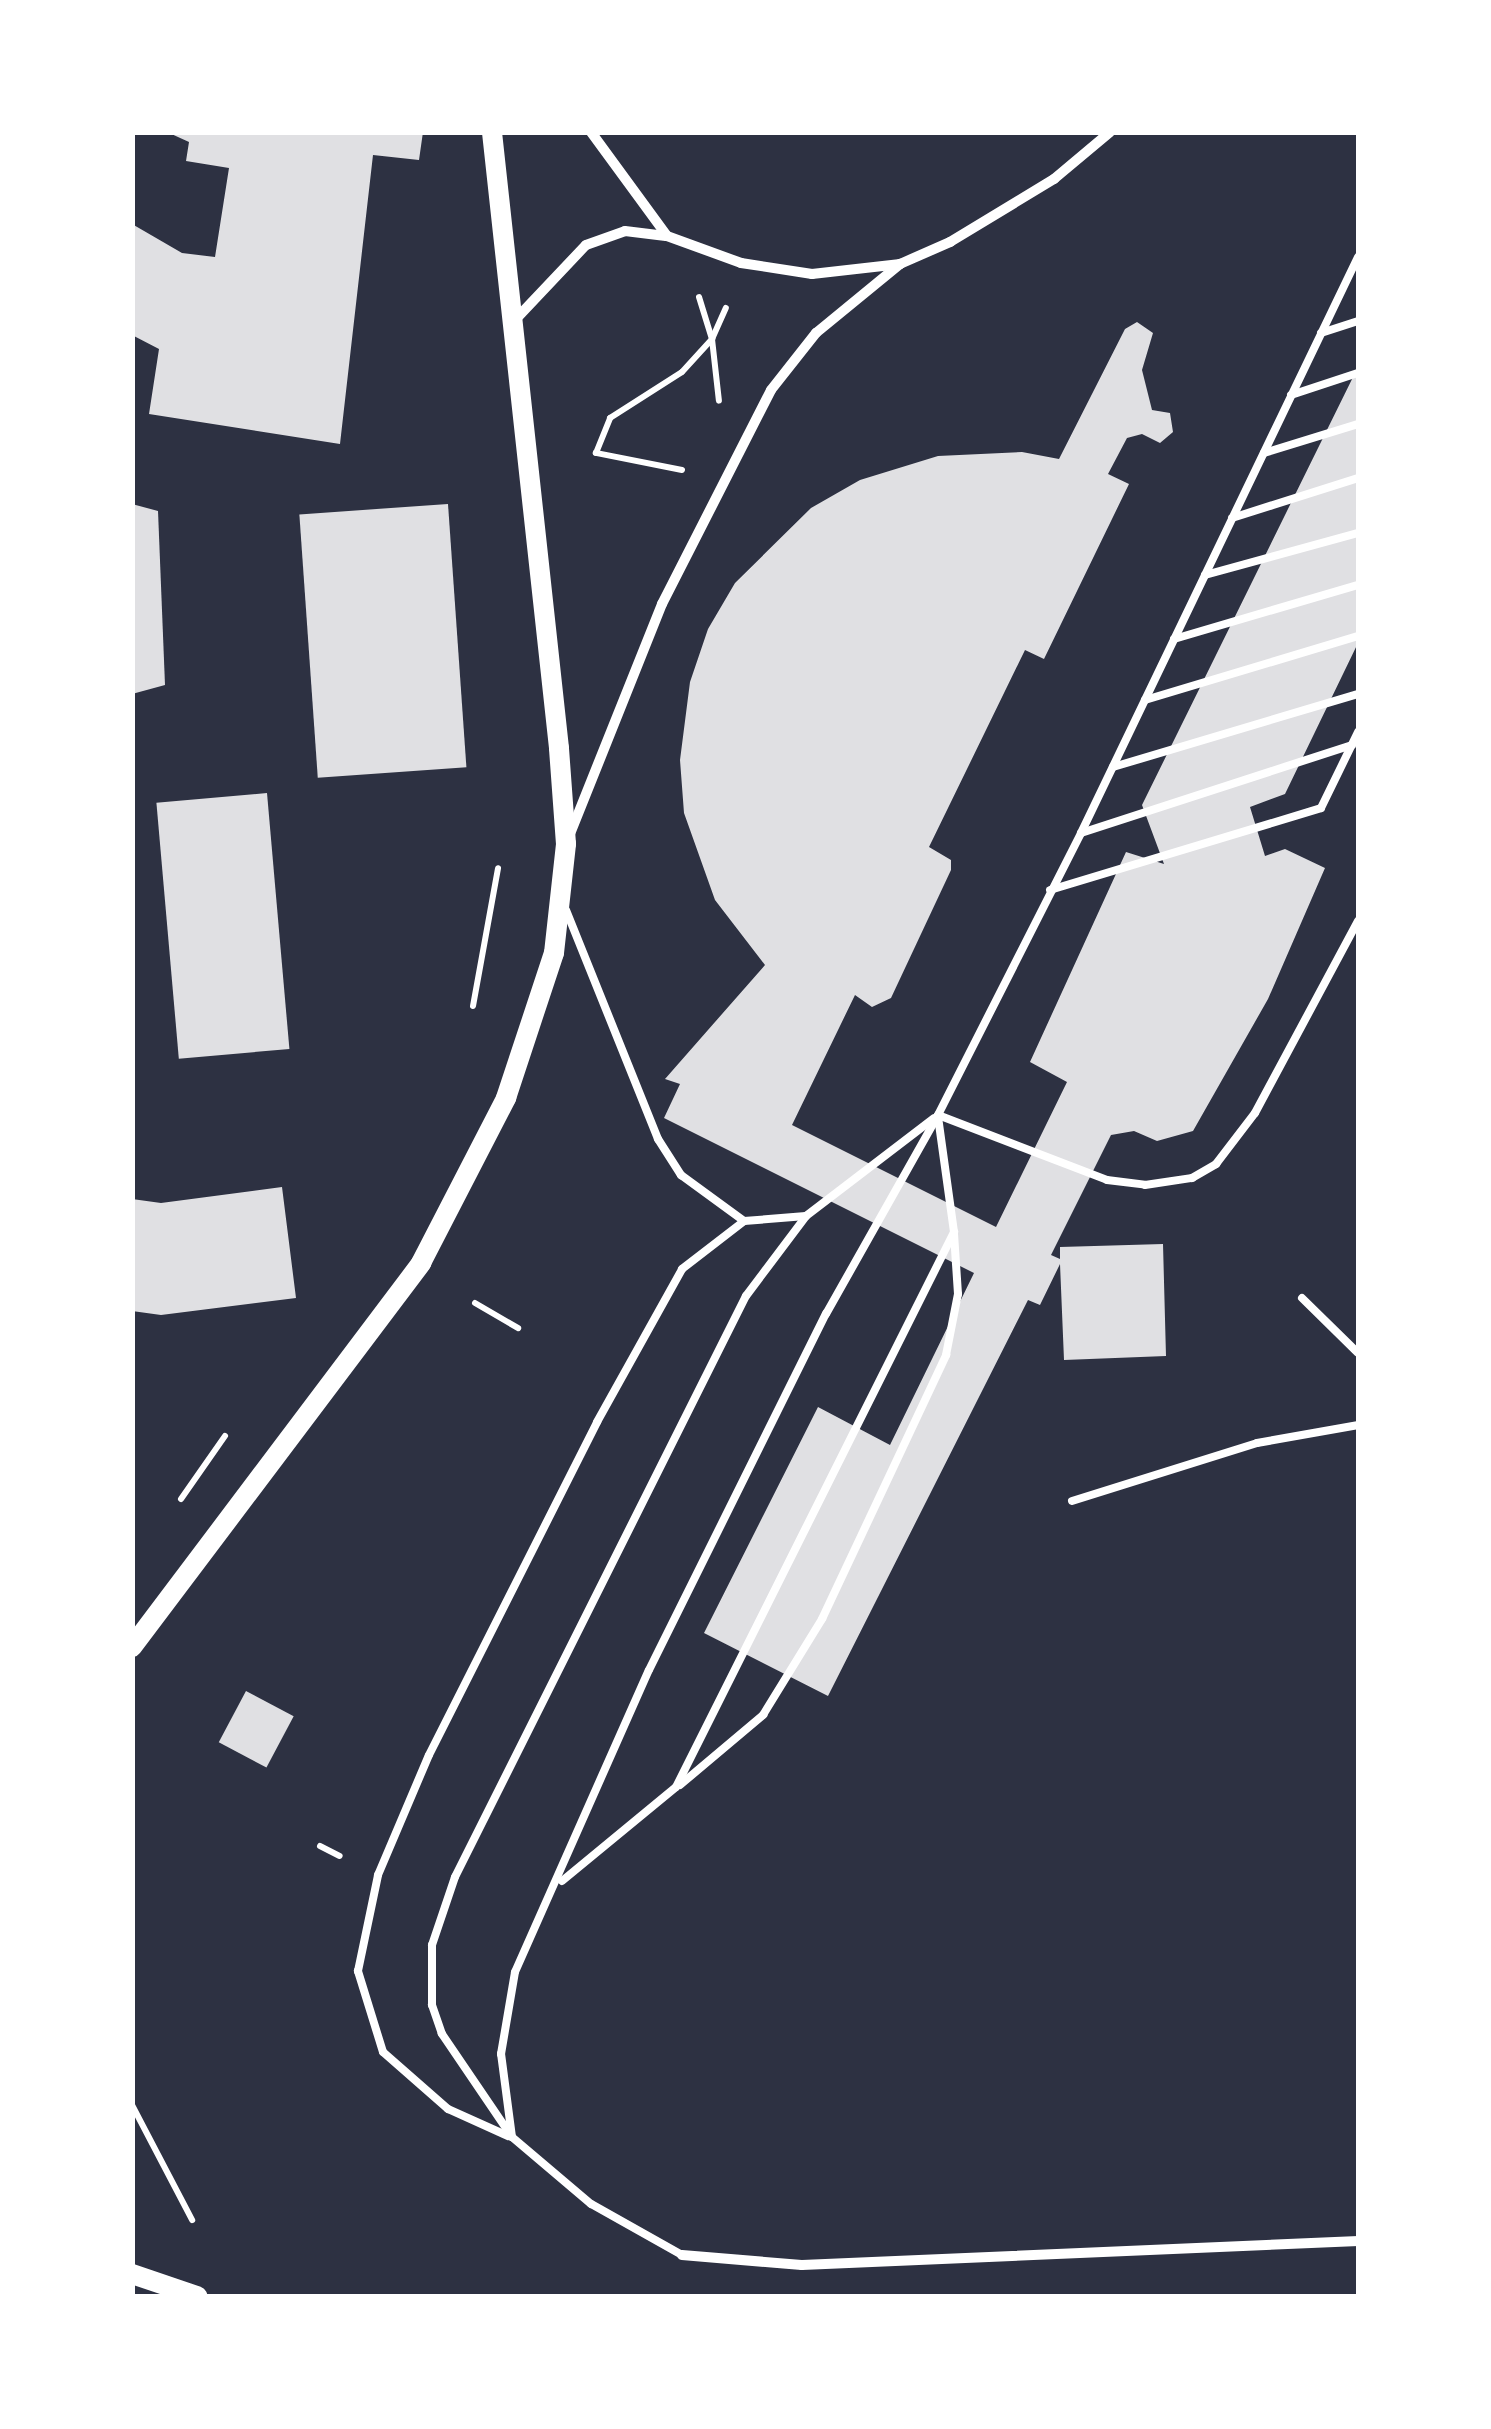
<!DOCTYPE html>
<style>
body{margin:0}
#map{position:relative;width:1491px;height:2429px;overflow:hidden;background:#2d3142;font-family:"Space Grotesk",sans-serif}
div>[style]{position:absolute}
.building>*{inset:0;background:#e0e0e3;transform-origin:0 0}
.path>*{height:6px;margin:-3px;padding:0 3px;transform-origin:3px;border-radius:3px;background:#fff}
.service>*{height:8px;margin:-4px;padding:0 4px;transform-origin:4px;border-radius:4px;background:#fff}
.minor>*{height:10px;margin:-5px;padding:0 5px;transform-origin:5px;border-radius:5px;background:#fff}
.secondary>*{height:20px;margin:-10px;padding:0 10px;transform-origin:10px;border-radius:10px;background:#fff}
span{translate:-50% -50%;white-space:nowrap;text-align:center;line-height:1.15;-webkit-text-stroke:10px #fff;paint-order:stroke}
.frame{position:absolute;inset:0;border:135px solid #fff;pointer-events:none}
</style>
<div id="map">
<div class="building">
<div style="clip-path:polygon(167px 132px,423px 132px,419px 160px,373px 155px,340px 444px,149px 414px,159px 349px,132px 335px,132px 224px,182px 253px,215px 257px,229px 168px,186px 161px,189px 142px)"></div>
<div style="clip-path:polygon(1137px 322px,1153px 333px,1142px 370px,1152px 410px,1170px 413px,1173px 432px,1160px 443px,1142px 434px,1127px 438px,1108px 474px,1129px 484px,1044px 659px,1025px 650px,929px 847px,951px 860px,951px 870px,891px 998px,872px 1007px,855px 995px,792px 1125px,996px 1227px,1067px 1082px,1030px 1062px,1126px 852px,1164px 864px,1142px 805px,1358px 367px,1358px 643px,1285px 794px,1250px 807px,1265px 856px,1285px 849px,1325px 868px,1268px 999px,1193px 1131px,1157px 1141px,1134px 1131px,1111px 1135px,1051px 1255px,1060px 1259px,1060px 1247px,1163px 1244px,1166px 1356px,1064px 1360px,1060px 1264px,1040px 1305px,1028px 1300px,828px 1696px,704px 1633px,818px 1407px,890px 1445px,974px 1273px,664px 1118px,680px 1084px,665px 1079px,765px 965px,715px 900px,684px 813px,680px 760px,690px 682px,708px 629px,735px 583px,811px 508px,860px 480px,938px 456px,1022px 452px,1059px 459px,1125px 329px)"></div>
<div style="clip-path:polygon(132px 504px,158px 511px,165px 685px,132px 694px)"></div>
<div style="left:448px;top:504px;width:264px;height:149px;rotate:86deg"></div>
<div style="left:267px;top:793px;width:257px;height:111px;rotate:85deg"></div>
<div style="clip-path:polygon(282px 1187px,296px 1298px,161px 1315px,132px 1311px,132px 1199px,161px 1203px)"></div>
<div style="left:246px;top:1691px;width:54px;height:58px;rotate:28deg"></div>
</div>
<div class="path">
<div style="left:699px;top:297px;width:44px;rotate:72.8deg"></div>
<div style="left:712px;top:339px;width:62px;rotate:83.6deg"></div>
<div style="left:682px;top:470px;width:88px;rotate:-168.8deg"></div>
<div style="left:596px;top:453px;width:38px;rotate:-68deg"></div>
<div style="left:610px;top:418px;width:85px;rotate:-32.6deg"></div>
<div style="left:682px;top:372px;width:45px;rotate:-47.7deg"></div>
<div style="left:712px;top:339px;width:34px;rotate:-66deg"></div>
<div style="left:473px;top:1006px;width:140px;rotate:-79.7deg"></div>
<div style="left:475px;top:1303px;width:50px;rotate:30.2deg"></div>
<div style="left:181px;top:1499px;width:77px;rotate:-55.1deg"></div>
<div style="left:320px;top:1846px;width:22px;rotate:27deg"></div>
<div style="left:132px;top:2105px;width:130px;rotate:62.4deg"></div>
</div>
<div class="service">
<div style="left:1321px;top:333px;width:39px;rotate:-18deg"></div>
<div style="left:1291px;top:395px;width:71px;rotate:-18.2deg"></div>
<div style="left:1264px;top:453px;width:98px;rotate:-17.1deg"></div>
<div style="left:1232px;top:518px;width:132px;rotate:-17.6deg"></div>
<div style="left:1205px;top:575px;width:159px;rotate:-15.4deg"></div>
<div style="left:1174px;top:639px;width:192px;rotate:-16.4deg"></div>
<div style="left:1145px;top:700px;width:222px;rotate:-16.7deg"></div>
<div style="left:1113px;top:767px;width:256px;rotate:-16.6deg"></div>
<div style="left:1081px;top:833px;width:285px;rotate:-18deg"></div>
<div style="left:1050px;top:890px;width:283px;rotate:-16.8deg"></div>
<div style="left:1321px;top:808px;width:85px;rotate:-64deg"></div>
<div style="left:566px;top:910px;width:247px;rotate:68.1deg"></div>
<div style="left:658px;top:1139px;width:43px;rotate:57.4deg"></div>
<div style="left:681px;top:1175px;width:78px;rotate:36.1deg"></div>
<div style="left:938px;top:1115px;width:181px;rotate:21deg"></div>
<div style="left:1107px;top:1180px;width:38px;rotate:7deg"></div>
<div style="left:1145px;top:1185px;width:48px;rotate:-8.5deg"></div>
<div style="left:1192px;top:1178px;width:28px;rotate:-30deg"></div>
<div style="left:1216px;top:1164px;width:64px;rotate:-52.6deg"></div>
<div style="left:1255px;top:1113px;width:218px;rotate:-61.8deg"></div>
<div style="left:1302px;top:1298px;width:78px;rotate:44.5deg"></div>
<div style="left:1072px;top:1501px;width:194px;rotate:-17.4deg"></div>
<div style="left:1257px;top:1443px;width:103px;rotate:-10.1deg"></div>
<div style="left:680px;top:1785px;width:109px;rotate:-40.1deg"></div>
<div style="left:763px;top:1715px;width:113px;rotate:-58.4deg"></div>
<div style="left:822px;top:1619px;width:292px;rotate:-64.8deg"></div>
<div style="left:946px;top:1355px;width:62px;rotate:-78.9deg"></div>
<div style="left:958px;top:1294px;width:60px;rotate:-93.8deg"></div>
<div style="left:562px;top:1881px;width:148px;rotate:-39.5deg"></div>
<div style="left:676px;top:1787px;width:621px;rotate:-63.39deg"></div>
<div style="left:954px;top:1232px;width:117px;rotate:-97.9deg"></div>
<div style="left:508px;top:2136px;width:66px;rotate:-155.8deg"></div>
<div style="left:448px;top:2109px;width:86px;rotate:-138.8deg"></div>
<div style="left:383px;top:2052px;width:85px;rotate:-107.2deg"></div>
<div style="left:358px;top:1971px;width:98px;rotate:-78.2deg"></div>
<div style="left:378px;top:1875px;width:130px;rotate:-67deg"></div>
<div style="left:429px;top:1755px;width:373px;rotate:-63.2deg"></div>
<div style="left:597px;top:1422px;width:175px;rotate:-60.9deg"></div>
<div style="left:682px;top:1269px;width:78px;rotate:-37.7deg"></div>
<div style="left:744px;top:1221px;width:62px;rotate:-4.6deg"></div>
<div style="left:512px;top:2137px;width:84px;rotate:-97.5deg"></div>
<div style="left:501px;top:2054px;width:83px;rotate:-80.3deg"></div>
<div style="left:515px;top:1972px;width:330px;rotate:-66.1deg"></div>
<div style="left:649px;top:1670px;width:398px;rotate:-63.6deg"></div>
<div style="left:826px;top:1314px;width:228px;rotate:-60.6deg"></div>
<div style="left:938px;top:1115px;width:316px;rotate:-63.1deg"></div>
<div style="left:1081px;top:833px;width:639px;rotate:-64.32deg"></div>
<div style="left:682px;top:2255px;width:104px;rotate:-150.7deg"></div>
<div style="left:591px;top:2204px;width:104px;rotate:-139.7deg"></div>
<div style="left:512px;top:2137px;width:125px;rotate:-124.2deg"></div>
<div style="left:442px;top:2034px;width:31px;rotate:-109deg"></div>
<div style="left:432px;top:2005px;width:60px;rotate:-90deg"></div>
<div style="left:432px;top:1945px;width:72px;rotate:-71.3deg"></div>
<div style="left:455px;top:1877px;width:650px;rotate:-63.4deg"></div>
<div style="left:746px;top:1296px;width:100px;rotate:-53.1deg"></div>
<div style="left:806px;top:1216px;width:161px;rotate:-37.4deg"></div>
</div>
<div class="minor">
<div style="left:591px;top:132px;width:129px;rotate:53.8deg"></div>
<div style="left:667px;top:236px;width:79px;rotate:20deg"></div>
<div style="left:741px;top:263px;width:72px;rotate:8.8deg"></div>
<div style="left:812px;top:274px;width:89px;rotate:-6.5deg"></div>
<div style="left:900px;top:264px;width:55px;rotate:-23.7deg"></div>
<div style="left:950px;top:242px;width:122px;rotate:-31.2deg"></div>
<div style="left:1054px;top:179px;width:73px;rotate:-40deg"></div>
<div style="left:515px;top:320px;width:103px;rotate:-46.6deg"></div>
<div style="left:586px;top:245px;width:41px;rotate:-19.7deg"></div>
<div style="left:625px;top:231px;width:41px;rotate:7deg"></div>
<div style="left:570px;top:834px;width:248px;rotate:-68.2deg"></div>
<div style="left:662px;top:604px;width:240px;rotate:-63deg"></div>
<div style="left:771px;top:390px;width:73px;rotate:-51.7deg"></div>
<div style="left:816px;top:333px;width:109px;rotate:-39.4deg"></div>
<div style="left:682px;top:2255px;width:120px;rotate:4.8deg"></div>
<div style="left:802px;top:2265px;width:557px;rotate:-2.47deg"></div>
</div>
<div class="secondary">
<div style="left:132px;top:1647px;width:481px;rotate:-53deg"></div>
<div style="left:421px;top:1263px;width:186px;rotate:-62.7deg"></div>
<div style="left:506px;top:1098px;width:153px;rotate:-71.7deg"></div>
<div style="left:554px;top:953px;width:110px;rotate:-83.7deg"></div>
<div style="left:566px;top:844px;width:96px;rotate:-94.2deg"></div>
<div style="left:559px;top:748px;width:620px;rotate:-96.21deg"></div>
<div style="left:132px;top:2274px;width:69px;rotate:18.7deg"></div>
</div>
<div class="frame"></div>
</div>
